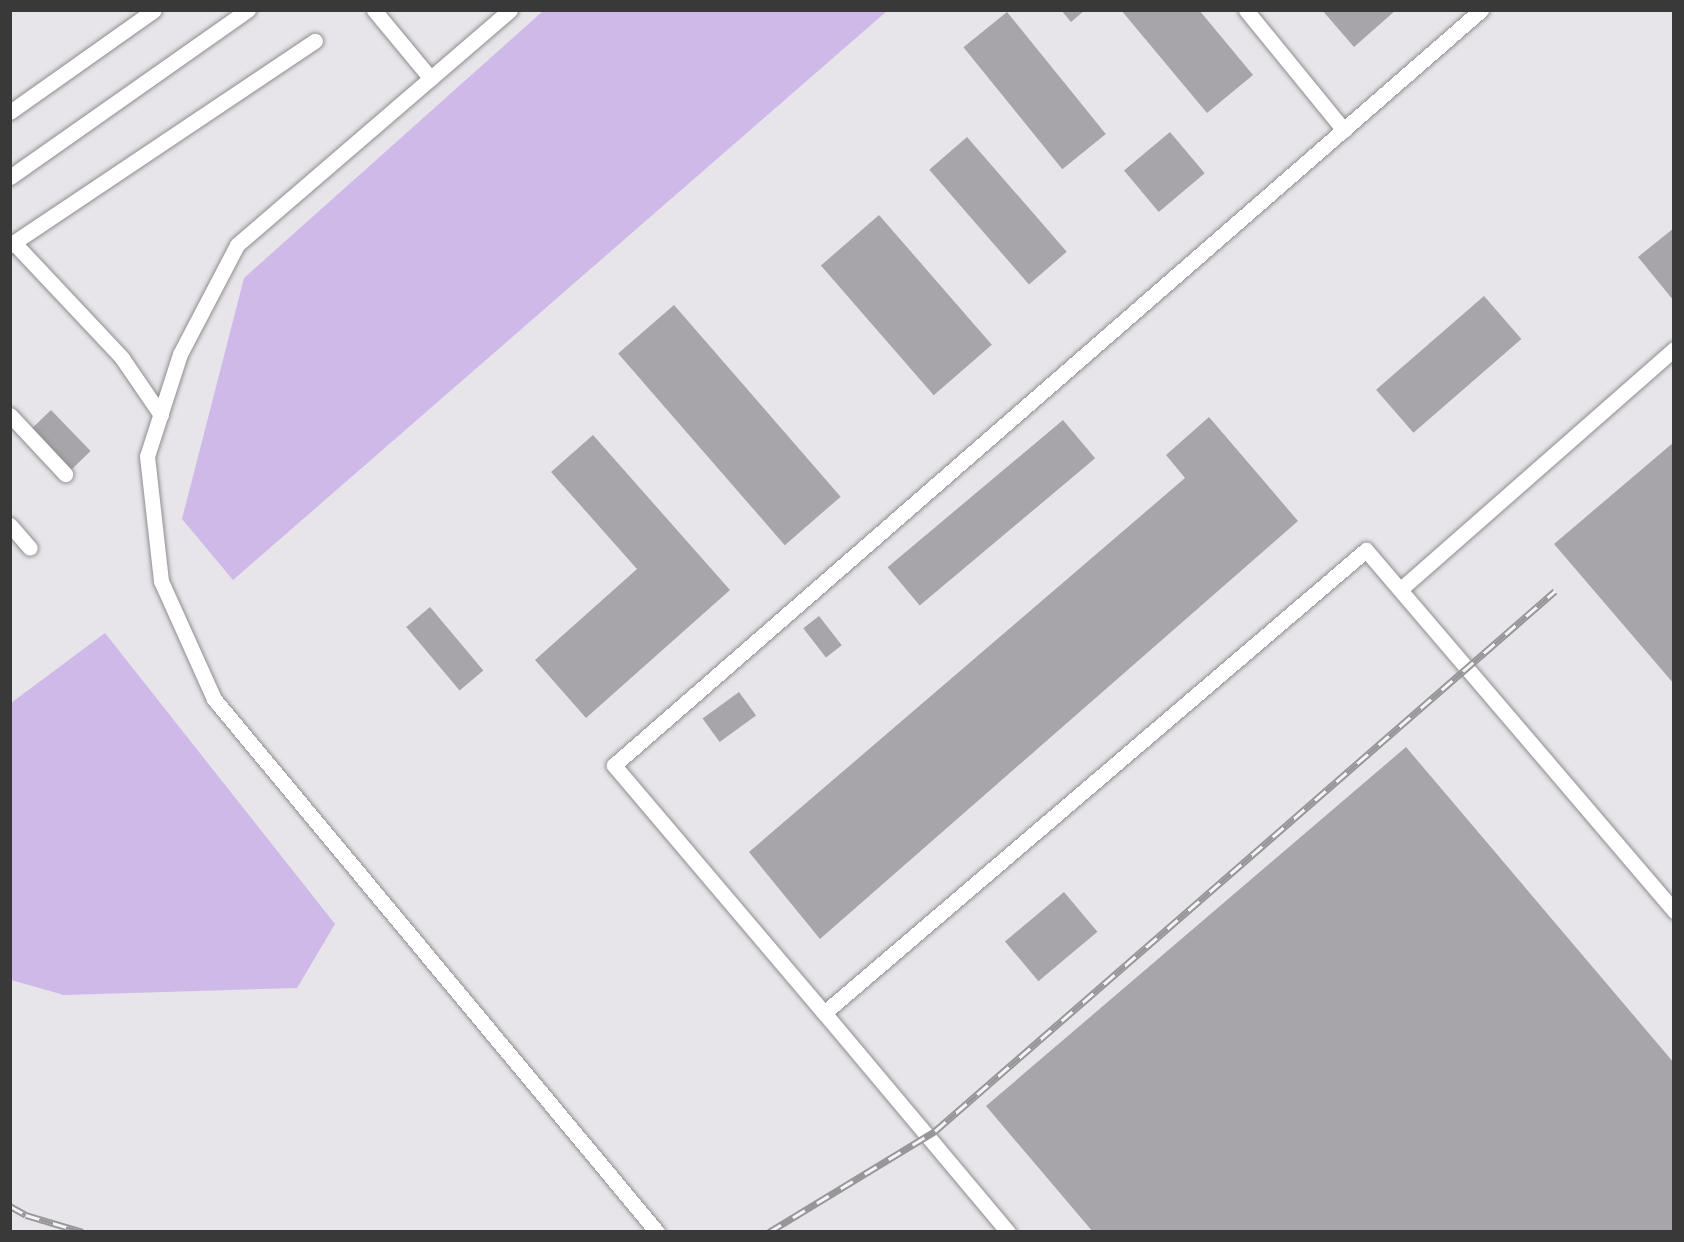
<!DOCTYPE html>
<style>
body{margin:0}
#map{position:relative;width:1684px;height:1242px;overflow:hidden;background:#e7e5e9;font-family:"Fira Sans Condensed",sans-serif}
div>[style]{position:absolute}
.green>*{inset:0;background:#cfb9e9}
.building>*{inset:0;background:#a7a5a9;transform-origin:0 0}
.roads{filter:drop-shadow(0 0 2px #8e8d90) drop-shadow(0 0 2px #8e8d90)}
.service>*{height:15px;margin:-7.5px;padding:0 7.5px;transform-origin:7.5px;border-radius:7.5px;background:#fff}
.rail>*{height:7px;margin-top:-3.5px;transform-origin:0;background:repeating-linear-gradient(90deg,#f4f3f6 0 14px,#979699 0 28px);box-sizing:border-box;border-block:2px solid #979699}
span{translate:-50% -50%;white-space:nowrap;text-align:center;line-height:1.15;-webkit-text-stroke:4.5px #f4f3f6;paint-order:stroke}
.frame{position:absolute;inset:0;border:12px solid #39393a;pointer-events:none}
</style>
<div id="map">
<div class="green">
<div style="clip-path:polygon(543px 11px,887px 11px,233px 580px,182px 519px,244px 278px)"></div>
<div style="clip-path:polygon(105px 633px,335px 924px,297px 988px,64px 995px,11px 980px,11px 703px)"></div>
</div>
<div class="building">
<div style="clip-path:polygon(1061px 10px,1085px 10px,1071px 22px)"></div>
<div style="clip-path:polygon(1121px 10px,1199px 10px,1253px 75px,1207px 113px)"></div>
<div style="clip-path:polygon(1322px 10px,1396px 10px,1354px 47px)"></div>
<div style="left:1007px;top:12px;width:157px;height:56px;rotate:51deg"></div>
<div style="left:1170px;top:132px;width:54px;height:60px;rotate:50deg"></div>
<div style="left:967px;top:137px;width:152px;height:50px;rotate:49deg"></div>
<div style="left:879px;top:215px;width:172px;height:77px;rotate:49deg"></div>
<div style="clip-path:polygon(1674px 228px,1674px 301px,1638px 257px)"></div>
<div style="left:1484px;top:296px;width:57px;height:143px;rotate:49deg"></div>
<div style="left:674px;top:305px;width:254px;height:74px;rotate:49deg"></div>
<div style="left:51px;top:410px;width:57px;height:33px;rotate:46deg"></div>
<div style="clip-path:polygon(1209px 417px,1298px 521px,820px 939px,749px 852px,1185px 478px,1166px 455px)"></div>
<div style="left:1063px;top:420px;width:50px;height:229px;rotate:50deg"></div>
<div style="clip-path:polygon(593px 435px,730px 590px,586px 718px,535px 660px,637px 569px,551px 472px)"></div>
<div style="clip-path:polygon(1674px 442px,1674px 684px,1554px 544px)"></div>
<div style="left:430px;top:607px;width:83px;height:31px;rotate:50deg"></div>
<div style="left:819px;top:616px;width:37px;height:20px;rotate:52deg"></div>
<div style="left:739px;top:692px;width:29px;height:45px;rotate:54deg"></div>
<div style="clip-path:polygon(1406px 747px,1674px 1063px,1674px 1232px,1093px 1232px,986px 1106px)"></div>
<div style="left:1064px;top:892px;width:52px;height:77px;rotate:50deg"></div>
</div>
<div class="roads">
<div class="service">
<div style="left:374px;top:10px;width:89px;rotate:50.4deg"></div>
<div style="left:510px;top:10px;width:360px;rotate:139.3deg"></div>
<div style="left:237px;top:245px;width:123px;rotate:117.6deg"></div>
<div style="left:180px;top:354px;width:107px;rotate:107.9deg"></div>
<div style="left:147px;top:456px;width:126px;rotate:83.6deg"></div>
<div style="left:161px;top:581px;width:129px;rotate:65.8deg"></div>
<div style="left:214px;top:699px;width:693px;rotate:50.27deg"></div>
<div style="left:1246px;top:10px;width:155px;rotate:50.8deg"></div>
<div style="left:10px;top:112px;width:176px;rotate:-35.3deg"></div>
<div style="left:10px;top:177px;width:291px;rotate:-35.1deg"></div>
<div style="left:10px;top:245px;width:367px;rotate:-33.8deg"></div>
<div style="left:16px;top:245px;width:155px;rotate:46.8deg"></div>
<div style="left:122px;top:358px;width:69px;rotate:55.6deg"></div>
<div style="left:10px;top:415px;width:81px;rotate:47deg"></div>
<div style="left:10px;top:525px;width:30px;rotate:49deg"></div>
<div style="left:1402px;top:588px;width:362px;rotate:-41.3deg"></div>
<div style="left:824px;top:1013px;width:325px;rotate:-130.3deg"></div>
<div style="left:614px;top:765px;width:1150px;rotate:-41.05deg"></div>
<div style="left:1008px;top:1232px;width:286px;rotate:-130deg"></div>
<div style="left:824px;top:1013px;width:713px;rotate:-40.51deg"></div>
<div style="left:1366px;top:550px;width:475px;rotate:49.5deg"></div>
</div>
</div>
<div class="rail">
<div style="left:10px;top:1206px;width:18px;rotate:29deg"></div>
<div style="left:26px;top:1215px;width:59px;rotate:16.6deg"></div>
<div style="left:769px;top:1232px;width:194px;rotate:-31.3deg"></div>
<div style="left:935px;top:1131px;width:822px;rotate:-41.05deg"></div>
</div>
<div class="frame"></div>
</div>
